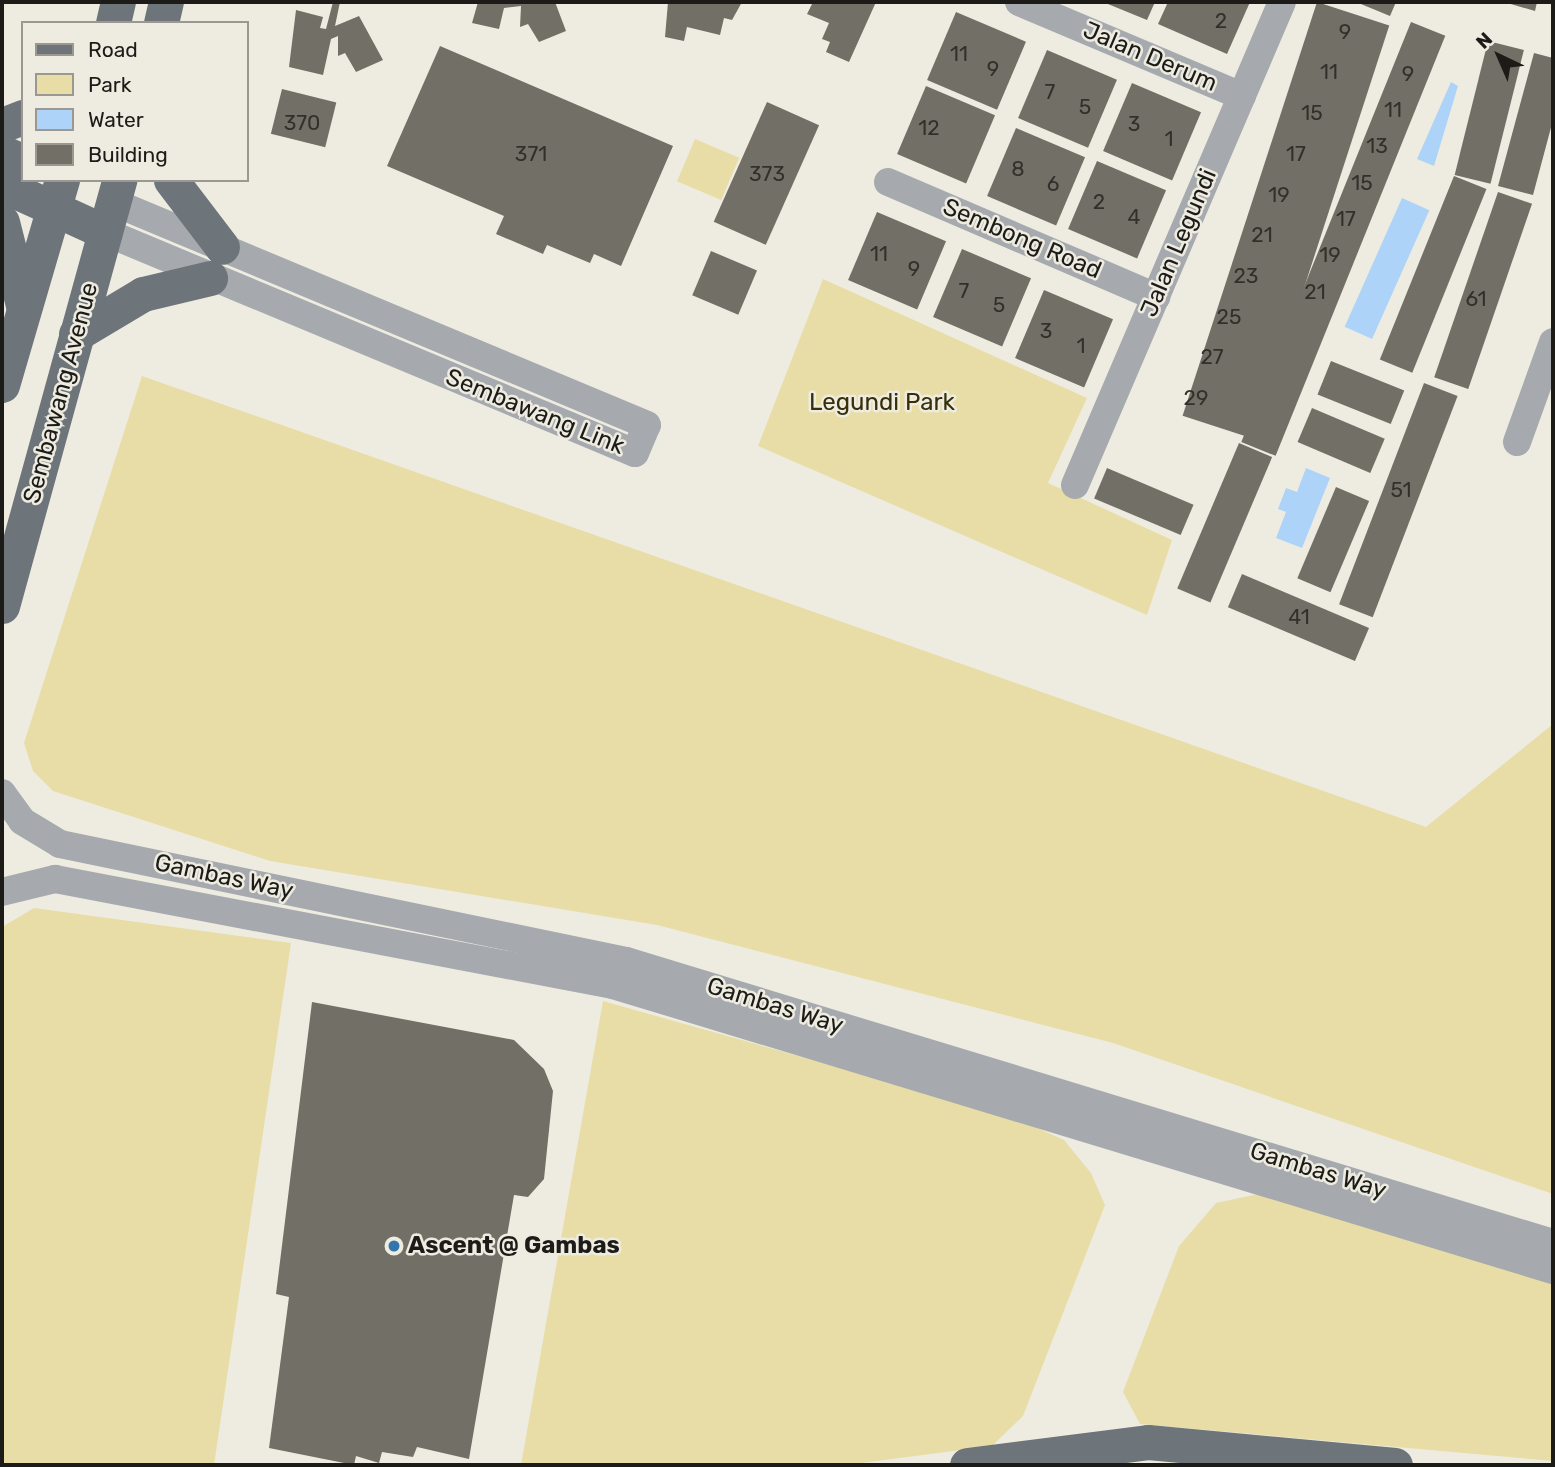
<!DOCTYPE html>
<style>
body{margin:0}
#map{position:relative;width:1555px;height:1467px;overflow:hidden;background:#eeece1;font-family:Rubik,sans-serif}
div>[style]{position:absolute}
.green>*{inset:0;background:#e8dda6;transform-origin:0 0}
.water>*{inset:0;background:#add4f8;transform-origin:0 0}
.building>*{inset:0;background:#727066;transform-origin:0 0}
.minor>*{height:28px;margin:-14px;padding:0 14px;transform-origin:14px;border-radius:14px;background:#a6aaae}
.major>*{height:35px;margin:-17.5px;padding:0 17.5px;transform-origin:17.5px;border-radius:17.5px;background:#6d747a}
.dots>*{width:19px;height:19px;translate:-50% -50%;box-sizing:border-box;border:4px solid #eeece1;border-radius:50%}
span{translate:-50% -50%;white-space:nowrap;text-align:center;line-height:1.15;-webkit-text-stroke:5px #eeece1;paint-order:stroke}
.number-label{font-size:21px;color:#32302b}
.number-label span{-webkit-text-stroke-width:0}
.street-label{font-size:24px;color:#1c1b17}
.park-label{font-size:24px;color:#362f08}
.poi-label{font-size:24px;color:#1c1b17;font-weight:700}
.left{translate:0 -50%;text-align:left}
.frame{position:absolute;inset:0;border:4px solid #1c1b17;pointer-events:none}
.legend{position:absolute;left:21px;top:21px;width:228px;height:161px;box-sizing:border-box;background:#eeece1;border:2px solid #9a9890;margin:0;padding:9px 12px;list-style:none;font-size:21px;color:#1c1b17}
.legend li{display:flex;align-items:center;gap:14px;height:35px}
.legend b{width:35px;border:2px solid #9a9890}
.north{position:absolute;left:1464px;top:21px;width:70px;height:70px;-webkit-text-stroke:5px #eeece1;paint-order:stroke;rotate:316deg;font-size:19px;font-weight:700;line-height:28px;text-align:center;color:#1c1b17}
.north::after{content:'';display:block;margin:auto;width:24px;height:32px;background:#1c1b17;clip-path:polygon(50% 0,100% 100%,50% 72%,0 100%)}
</style>
<div id="map">
<div class="green">
<div style="left:695px;top:139px;width:48px;height:46px;rotate:23deg"></div>
<div style="clip-path:polygon(823px 279px,1087px 398px,1048px 483px,1172px 540px,1147px 615px,758px 446px)"></div>
<div style="clip-path:polygon(142px 376px,1426px 827px,1553px 724px,1553px 1194px,1113px 1043px,657px 925px,270px 861px,53px 791px,33px 771px,24px 743px)"></div>
<div style="clip-path:polygon(34px 908px,291px 943px,214px 1465px,2px 1465px,2px 927px)"></div>
<div style="clip-path:polygon(603px 1001px,1008px 1115px,1064px 1140px,1091px 1173px,1105px 1205px,1023px 1416px,992px 1446px,846px 1465px,521px 1465px)"></div>
<div style="clip-path:polygon(1258px 1194px,1553px 1284px,1553px 1461px,1140px 1424px,1123px 1392px,1179px 1246px,1216px 1203px)"></div>
</div>
<div class="water">
<div style="clip-path:polygon(1451px 82px,1458px 86px,1434px 166px,1417px 159px)"></div>
<div style="left:1402px;top:198px;width:30px;height:141px;rotate:24deg"></div>
<div style="clip-path:polygon(1306px 468px,1330px 478px,1302px 548px,1276px 538px,1286px 512px,1278px 509px,1286px 488px,1297px 492px)"></div>
</div>
<div class="building">
<div style="clip-path:polygon(333px 2px,340px 2px,335px 26px,359px 16px,383px 60px,356px 72px,345px 53px,338px 56px,338px 36px,331px 39px,323px 75px,289px 67px,296px 10px,323px 17px,320px 28px,326px 29px)"></div>
<div style="clip-path:polygon(478px 2px,555px 2px,566px 31px,539px 42px,528px 24px,520px 27px,521px 6px,504px 8px,499px 29px,472px 23px)"></div>
<div style="clip-path:polygon(668px 2px,742px 2px,732px 20px,724px 18px,720px 35px,687px 27px,684px 41px,665px 37px)"></div>
<div style="clip-path:polygon(813px 2px,876px 2px,849px 62px,826px 52px,830px 42px,822px 39px,829px 23px,807px 14px)"></div>
<div style="clip-path:polygon(1103px 2px,1155px 2px,1147px 20px)"></div>
<div style="clip-path:polygon(1168px 2px,1250px 2px,1227px 54px,1158px 24px)"></div>
<div style="left:1317px;top:2px;width:76px;height:435px;rotate:18deg"></div>
<div style="clip-path:polygon(1356px 2px,1396px 2px,1390px 16px)"></div>
<div style="clip-path:polygon(1504px 2px,1537px 2px,1535px 11px)"></div>
<div style="left:956px;top:12px;width:76px;height:74px;rotate:23deg"></div>
<div style="left:1411px;top:22px;width:37px;height:453px;rotate:22deg"></div>
<div style="left:1488px;top:41px;width:37px;height:138px;rotate:14deg"></div>
<div style="clip-path:polygon(440px 46px,673px 146px,621px 266px,594px 254px,590px 263px,547px 245px,543px 254px,496px 234px,504px 216px,387px 166px)"></div>
<div style="left:1047px;top:50px;width:76px;height:74px;rotate:23deg"></div>
<div style="clip-path:polygon(1534px 53px,1553px 58px,1553px 120px,1533px 195px,1498px 186px)"></div>
<div style="left:1132px;top:83px;width:75px;height:74px;rotate:23deg"></div>
<div style="left:926px;top:86px;width:75px;height:74px;rotate:23deg"></div>
<div style="left:282px;top:89px;width:56px;height:46px;rotate:14deg"></div>
<div style="left:767px;top:102px;width:57px;height:131px;rotate:24deg"></div>
<div style="left:1016px;top:128px;width:75px;height:74px;rotate:23deg"></div>
<div style="left:1097px;top:161px;width:75px;height:74px;rotate:23deg"></div>
<div style="left:1454px;top:176px;width:35px;height:198px;rotate:22deg"></div>
<div style="left:1498px;top:192px;width:36px;height:196px;rotate:19deg"></div>
<div style="left:877px;top:212px;width:75px;height:74px;rotate:23deg"></div>
<div style="left:962px;top:249px;width:75px;height:74px;rotate:23deg"></div>
<div style="left:711px;top:251px;width:50px;height:48px;rotate:23deg"></div>
<div style="left:1044px;top:290px;width:75px;height:74px;rotate:23deg"></div>
<div style="left:1331px;top:361px;width:79px;height:36px;rotate:22deg"></div>
<div style="left:1424px;top:383px;width:36px;height:237px;rotate:21deg"></div>
<div style="left:1312px;top:408px;width:79px;height:37px;rotate:23deg"></div>
<div style="left:1239px;top:443px;width:36px;height:158px;rotate:23deg"></div>
<div style="left:1107px;top:468px;width:94px;height:33px;rotate:23deg"></div>
<div style="left:1336px;top:487px;width:36px;height:99px;rotate:23deg"></div>
<div style="left:1242px;top:574px;width:138px;height:36px;rotate:23deg"></div>
<div style="clip-path:polygon(312px 1002px,514px 1040px,544px 1069px,553px 1091px,544px 1179px,528px 1197px,514px 1195px,469px 1459px,417px 1447px,413px 1457px,382px 1452px,379px 1463px,356px 1456px,354px 1465px,269px 1448px,289px 1297px,276px 1294px)"></div>
</div>
<div class="minor">
<div style="left:1019px;top:2px;width:242px;rotate:22.9deg"></div>
<div style="left:888px;top:182px;width:292px;rotate:23.2deg"></div>
<div style="left:105px;top:232px;width:574px;rotate:22.64deg"></div>
<div style="left:635px;top:453px;width:30px;rotate:-67deg"></div>
<div style="left:647px;top:425px;width:579px;rotate:-157.33deg"></div>
<div style="left:1517px;top:442px;width:106px;rotate:-70.2deg"></div>
<div style="left:1075px;top:485px;width:525px;rotate:-66.8deg"></div>
<div style="left:2px;top:793px;width:34px;rotate:54deg"></div>
<div style="left:22px;top:821px;width:44px;rotate:31.2deg"></div>
<div style="left:60px;top:844px;width:578px;rotate:11.68deg"></div>
<div style="left:626px;top:961px;width:969px;rotate:16.92deg"></div>
<div style="left:2px;top:892px;width:55px;rotate:-13.8deg"></div>
<div style="left:55px;top:879px;width:568px;rotate:10.76deg"></div>
<div style="left:613px;top:985px;width:982px;rotate:16.87deg"></div>
</div>
<div class="major">
<div style="left:113px;top:23px;width:22px;rotate:-77deg"></div>
<div style="left:161px;top:23px;width:22px;rotate:-77deg"></div>
<div style="left:2px;top:125px;width:22px;rotate:-21deg"></div>
<div style="left:2px;top:152px;width:23px;rotate:25deg"></div>
<div style="left:171px;top:180px;width:84px;rotate:52.7deg"></div>
<div style="left:2px;top:185px;width:113px;rotate:24.5deg"></div>
<div style="left:2px;top:222px;width:86px;rotate:75.8deg"></div>
<div style="left:76px;top:334px;width:78px;rotate:-30.8deg"></div>
<div style="left:143px;top:294px;width:69px;rotate:-13.4deg"></div>
<div style="left:2px;top:385px;width:214px;rotate:-73.7deg"></div>
<div style="left:2px;top:606px;width:442px;rotate:-74.6deg"></div>
<div style="left:967px;top:1465px;width:182px;rotate:-7.2deg"></div>
<div style="left:1148px;top:1442px;width:248px;rotate:5.3deg"></div>
</div>
<div class="dots">
<div style="left:394px;top:1246px;background:#3476ac"></div>
</div>
<div class="number-label">
<span style="left:1221px;top:21px">2</span>
<span style="left:1345px;top:32px">9</span>
<span style="left:959px;top:54px">11</span>
<span style="left:993px;top:69px">9</span>
<span style="left:1329px;top:72px">11</span>
<span style="left:1408px;top:74px">9</span>
<span style="left:1050px;top:92px">7</span>
<span style="left:1085px;top:107px">5</span>
<span style="left:1393px;top:110px">11</span>
<span style="left:1312px;top:113px">15</span>
<span style="left:302px;top:123px">370</span>
<span style="left:1134px;top:124px">3</span>
<span style="left:929px;top:128px">12</span>
<span style="left:1169px;top:139px">1</span>
<span style="left:1377px;top:146px">13</span>
<span style="left:531px;top:154px">371</span>
<span style="left:1296px;top:154px">17</span>
<span style="left:1018px;top:169px">8</span>
<span style="left:767px;top:174px">373</span>
<span style="left:1362px;top:183px">15</span>
<span style="left:1053px;top:184px">6</span>
<span style="left:1279px;top:195px">19</span>
<span style="left:1099px;top:202px">2</span>
<span style="left:1134px;top:217px">4</span>
<span style="left:1346px;top:219px">17</span>
<span style="left:1262px;top:235px">21</span>
<span style="left:879px;top:254px">11</span>
<span style="left:1330px;top:255px">19</span>
<span style="left:914px;top:269px">9</span>
<span style="left:1246px;top:276px">23</span>
<span style="left:964px;top:291px">7</span>
<span style="left:1315px;top:292px">21</span>
<span style="left:1476px;top:299px">61</span>
<span style="left:999px;top:305px">5</span>
<span style="left:1229px;top:317px">25</span>
<span style="left:1046px;top:331px">3</span>
<span style="left:1081px;top:346px">1</span>
<span style="left:1212px;top:357px">27</span>
<span style="left:1196px;top:398px">29</span>
<span style="left:1401px;top:490px">51</span>
<span style="left:1299px;top:617px">41</span>
</div>
<div class="street-label">
<span style="left:1150px;top:57px;rotate:23deg">Jalan Derum</span>
<span style="left:1022px;top:239px;rotate:23deg">Sembong Road</span>
<span style="left:1179px;top:243px;rotate:-67deg">Jalan Legundi</span>
<span style="left:61px;top:393px;rotate:-75deg">Sembawang Avenue</span>
<span style="left:535px;top:412px;rotate:22deg">Sembawang Link</span>
<span style="left:224px;top:877px;rotate:12deg">Gambas Way</span>
<span style="left:775px;top:1006px;rotate:17deg">Gambas Way</span>
<span style="left:1318px;top:1171px;rotate:17deg">Gambas Way</span>
</div>
<div class="park-label">
<span style="left:882px;top:403px">Legundi Park</span>
</div>
<div class="poi-label">
<span class="left" style="left:408px;top:1246px">Ascent @ Gambas</span>
</div>
<div class="frame"></div>
<ul class="legend">
<li><b style="height:9px;background:#6d747a"></b>Road</li>
<li><b style="height:19px;background:#e8dda6"></b>Park</li>
<li><b style="height:19px;background:#add4f8"></b>Water</li>
<li><b style="height:19px;background:#727066"></b>Building</li>
</ul>
<div class="north">N</div>
</div>
